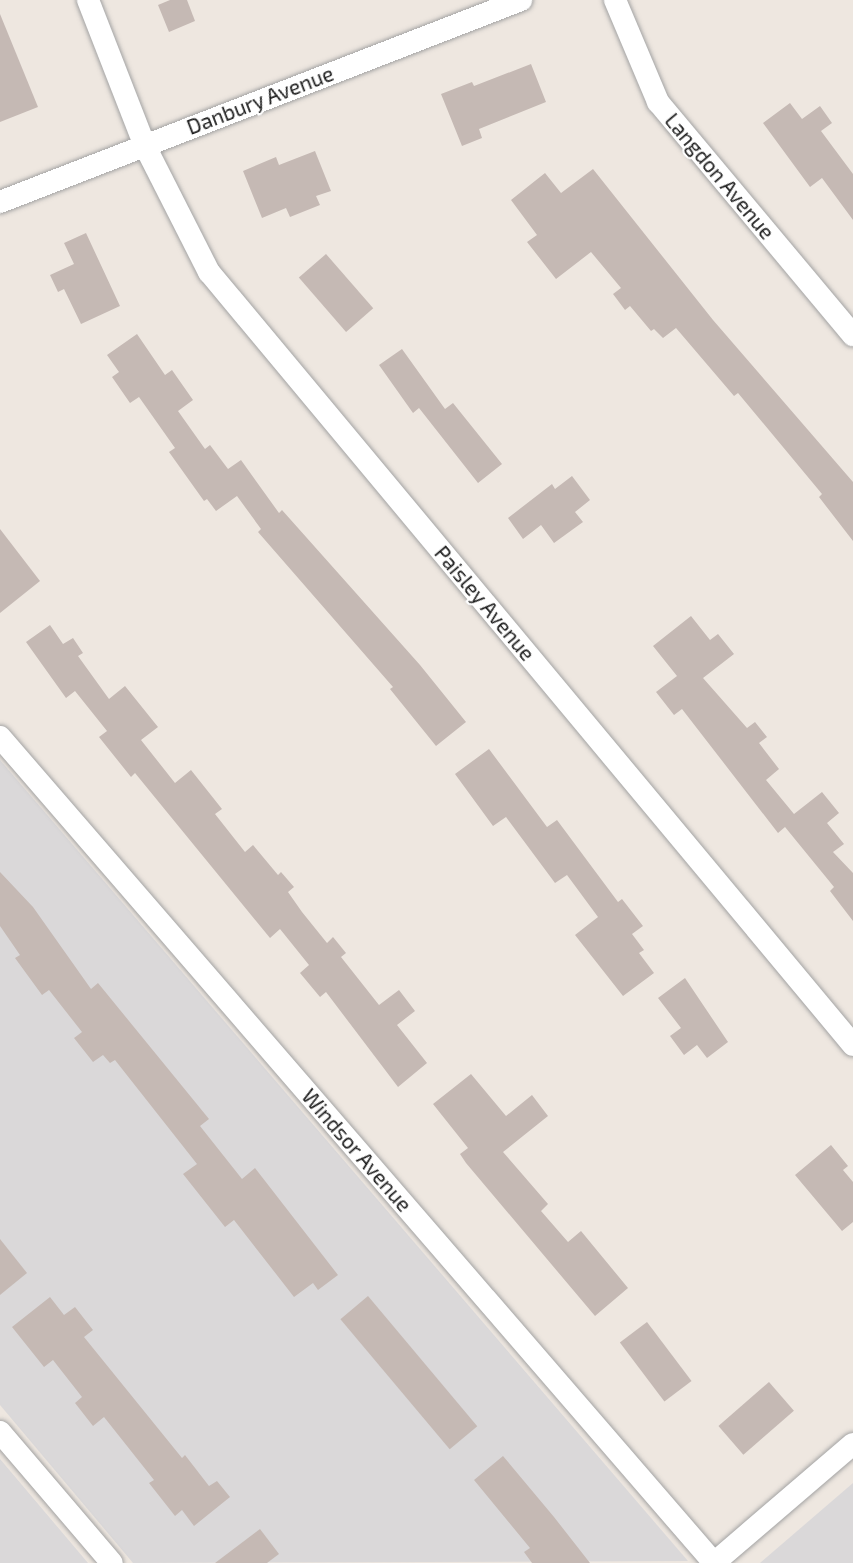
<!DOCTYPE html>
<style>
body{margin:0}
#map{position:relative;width:853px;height:1563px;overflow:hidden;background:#eee7e0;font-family:"Exo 2",sans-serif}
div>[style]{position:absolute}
.residential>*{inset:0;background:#dad8d9}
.building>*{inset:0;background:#c5b9b4;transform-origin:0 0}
.roads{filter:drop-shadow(0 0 2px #a3a3a3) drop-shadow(0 0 2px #a3a3a3)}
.minor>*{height:22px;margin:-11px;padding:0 11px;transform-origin:11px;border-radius:11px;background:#fff}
span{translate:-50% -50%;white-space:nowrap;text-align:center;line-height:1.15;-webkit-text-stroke:4.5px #fff;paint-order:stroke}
.street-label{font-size:21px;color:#1c1c1c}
</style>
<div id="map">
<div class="residential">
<div style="clip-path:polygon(0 760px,688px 1561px,133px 1563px,0 1405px)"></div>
<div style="clip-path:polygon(0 1459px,88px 1563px,0 1563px)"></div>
<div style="clip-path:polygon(853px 1483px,853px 1563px,760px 1563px)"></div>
</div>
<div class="building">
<div style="clip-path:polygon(170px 0,187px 0,195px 21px,169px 32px,158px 5px)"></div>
<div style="clip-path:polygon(0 14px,38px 107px,0 122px)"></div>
<div style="clip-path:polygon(531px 64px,546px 102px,479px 129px,482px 138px,462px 146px,441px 94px,472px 82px,474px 86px)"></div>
<div style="clip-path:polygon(790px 103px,802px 119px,820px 106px,832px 123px,821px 131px,853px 174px,853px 220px,822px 178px,810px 187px,763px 123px)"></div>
<div style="clip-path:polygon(315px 151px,331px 191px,316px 196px,320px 205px,290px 217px,286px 208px,262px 218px,243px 171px,276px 157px,279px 165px)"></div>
<div style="clip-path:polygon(593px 169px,713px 320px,853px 482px,853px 541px,819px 497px,822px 494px,738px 393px,734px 396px,676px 328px,663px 338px,654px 329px,651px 331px,630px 306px,625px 310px,613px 294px,621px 288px,591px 252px,556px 279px,527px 242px,537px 235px,511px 200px,545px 173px,561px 193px)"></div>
<div style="clip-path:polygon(86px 233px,120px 306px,81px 324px,64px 289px,58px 292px,50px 275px,74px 264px,64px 243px)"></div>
<div style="left:326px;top:254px;width:72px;height:36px;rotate:49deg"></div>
<div style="clip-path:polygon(137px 334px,165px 375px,172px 370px,193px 400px,178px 411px,205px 449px,210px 445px,228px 469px,241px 460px,279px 513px,282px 510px,420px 665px,466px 722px,436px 746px,390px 689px,393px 687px,258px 532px,261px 529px,237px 496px,216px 511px,207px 499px,204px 501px,169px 452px,175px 448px,139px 397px,130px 403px,112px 377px,119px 372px,107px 355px)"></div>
<div style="clip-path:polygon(402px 349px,445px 409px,453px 403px,502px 464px,478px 483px,419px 408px,413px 413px,379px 365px)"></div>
<div style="clip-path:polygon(572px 476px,590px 500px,575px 512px,583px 522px,554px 543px,541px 525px,523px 539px,508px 518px,552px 484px,555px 489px)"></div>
<div style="clip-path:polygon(0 529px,40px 581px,0 613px)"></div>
<div style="clip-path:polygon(691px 616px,710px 640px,718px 634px,734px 654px,703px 678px,747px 728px,755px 722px,767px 737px,759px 743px,779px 769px,766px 780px,794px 814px,822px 792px,839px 813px,827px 823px,844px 844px,833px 852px,853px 873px,853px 921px,830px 891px,834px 887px,785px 827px,778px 833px,682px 709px,674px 715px,656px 692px,677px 676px,653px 646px)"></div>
<div style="clip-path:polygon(50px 625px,63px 644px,73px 638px,83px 653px,78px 656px,109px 699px,125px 686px,158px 727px,141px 740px,175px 783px,191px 770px,222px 809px,215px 814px,245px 852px,253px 845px,278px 875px,281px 872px,294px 887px,288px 892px,302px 912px,327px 943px,333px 937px,346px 953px,341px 957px,379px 1005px,399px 990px,415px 1011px,397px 1025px,427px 1063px,398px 1087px,326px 992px,320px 997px,300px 973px,309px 965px,280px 929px,270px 938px,135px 773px,131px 777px,99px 737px,107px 731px,75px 691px,66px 698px,26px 642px)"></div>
<div style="clip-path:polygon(489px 749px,547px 827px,557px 820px,618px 902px,622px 899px,643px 926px,632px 934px,644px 950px,639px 953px,654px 973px,623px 996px,575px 935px,598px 917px,567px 875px,555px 883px,506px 817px,493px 826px,455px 774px)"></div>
<div style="clip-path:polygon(0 872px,33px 907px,91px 989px,98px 983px,209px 1119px,200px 1126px,242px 1179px,255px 1168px,338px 1275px,318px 1290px,313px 1283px,294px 1297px,234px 1220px,225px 1227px,183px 1174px,197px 1164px,115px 1060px,110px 1063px,103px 1055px,93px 1062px,74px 1038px,82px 1032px,49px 990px,42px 995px,15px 958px,20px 955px,0 926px)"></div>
<div style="clip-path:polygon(685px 978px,728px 1042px,707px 1058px,697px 1045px,684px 1055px,670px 1036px,681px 1028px,658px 998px)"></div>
<div style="clip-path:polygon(471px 1074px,506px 1116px,532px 1095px,548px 1116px,503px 1152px,548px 1204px,541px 1211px,568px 1242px,581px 1231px,628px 1288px,595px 1316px,466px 1163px,460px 1154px,468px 1148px,433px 1104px)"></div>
<div style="clip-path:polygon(831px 1145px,848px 1166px,843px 1170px,853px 1182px,853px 1222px,842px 1231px,795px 1175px)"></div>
<div style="clip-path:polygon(0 1239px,27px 1273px,0 1295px)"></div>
<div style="left:368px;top:1296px;width:170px;height:36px;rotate:50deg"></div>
<div style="clip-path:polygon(50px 1297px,64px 1315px,75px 1307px,93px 1330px,84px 1337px,182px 1458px,185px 1455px,209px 1486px,217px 1481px,230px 1497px,194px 1526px,182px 1510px,175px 1516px,149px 1483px,154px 1480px,104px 1417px,93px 1426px,75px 1403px,82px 1397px,53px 1360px,44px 1367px,12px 1327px)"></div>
<div style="left:647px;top:1322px;width:74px;height:34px;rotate:53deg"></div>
<div style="left:769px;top:1382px;width:38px;height:67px;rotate:49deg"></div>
<div style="clip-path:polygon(503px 1456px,554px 1517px,590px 1563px,532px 1563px,524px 1552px,530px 1548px,474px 1480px)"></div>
<div style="clip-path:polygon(260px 1529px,279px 1554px,267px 1563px,215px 1563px)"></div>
</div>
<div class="roads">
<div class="minor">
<div style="left:88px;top:0;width:155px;rotate:68.7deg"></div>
<div style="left:144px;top:144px;width:144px;rotate:63.1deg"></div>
<div style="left:209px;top:272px;width:1006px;rotate:50.2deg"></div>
<div style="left:615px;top:0;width:111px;rotate:67.1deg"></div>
<div style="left:658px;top:102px;width:304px;rotate:50.1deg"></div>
<div style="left:0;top:202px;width:559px;rotate:-21.19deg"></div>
<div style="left:0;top:737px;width:1092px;rotate:49.16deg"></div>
<div style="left:0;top:1432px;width:172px;rotate:49.5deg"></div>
<div style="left:714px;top:1563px;width:183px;rotate:-40.6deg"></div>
</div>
</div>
<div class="street-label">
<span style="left:260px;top:100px;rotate:-21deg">Danbury Avenue</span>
<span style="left:720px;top:176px;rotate:50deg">Langdon Avenue</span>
<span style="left:485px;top:603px;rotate:50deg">Paisley Avenue</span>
<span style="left:357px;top:1150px;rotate:49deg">Windsor Avenue</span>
</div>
</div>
